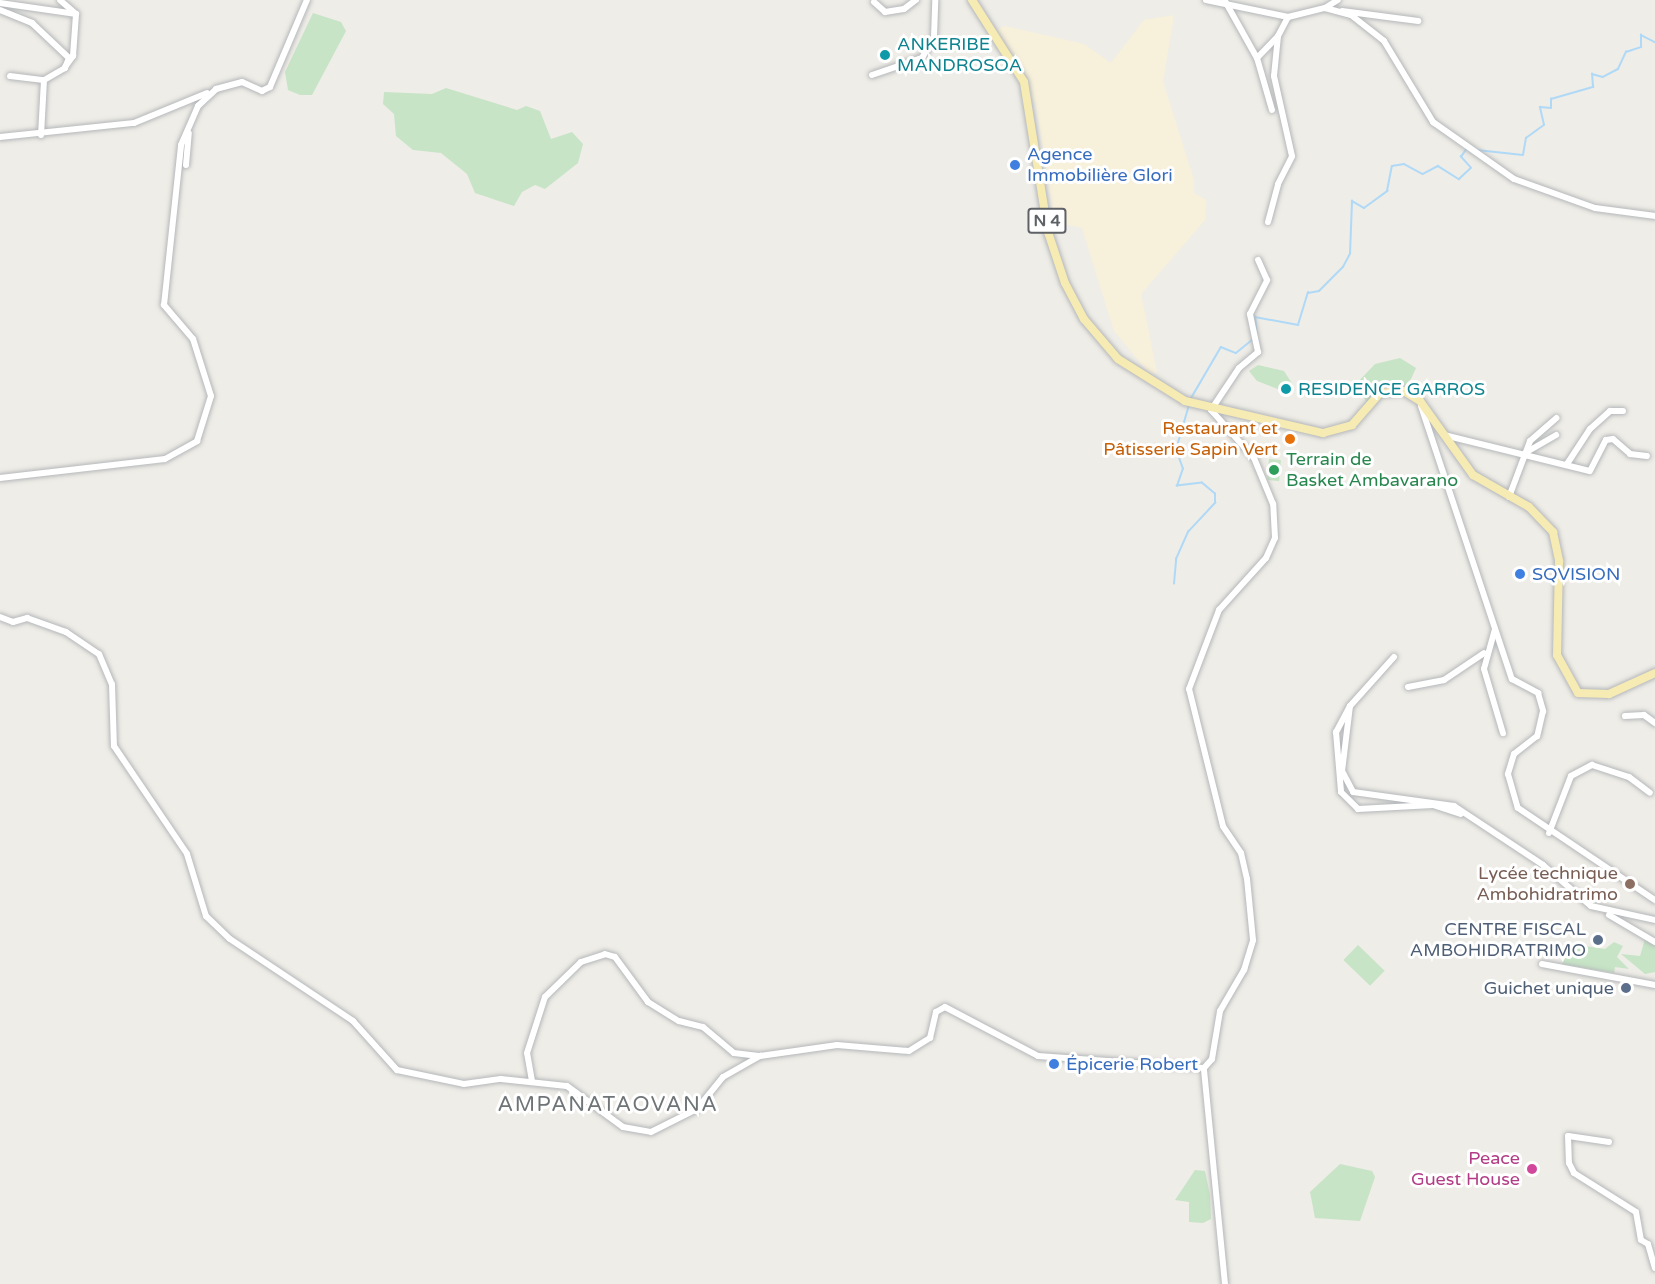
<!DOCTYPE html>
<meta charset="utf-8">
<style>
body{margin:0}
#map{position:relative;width:1655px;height:1284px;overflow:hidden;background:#efede7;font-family:"Varela Round",sans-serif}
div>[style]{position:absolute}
.green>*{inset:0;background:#c7e4c6;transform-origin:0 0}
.sand>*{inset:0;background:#f7f0da}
.stream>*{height:1.5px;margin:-0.75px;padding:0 0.75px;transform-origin:0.75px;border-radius:0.75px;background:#afd9f7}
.roads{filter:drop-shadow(0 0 2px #b4b7ba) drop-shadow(0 0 2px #b4b7ba)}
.minor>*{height:6px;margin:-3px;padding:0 3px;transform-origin:3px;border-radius:3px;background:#fff}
.major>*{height:8px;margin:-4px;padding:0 4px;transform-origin:4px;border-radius:4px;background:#f7ebb4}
.dots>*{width:16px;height:16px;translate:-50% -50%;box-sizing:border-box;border:3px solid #fff;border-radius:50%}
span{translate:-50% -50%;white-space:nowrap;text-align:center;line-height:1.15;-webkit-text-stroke:6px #fff;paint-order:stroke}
.shield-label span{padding:2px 4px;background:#fff;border:2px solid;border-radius:4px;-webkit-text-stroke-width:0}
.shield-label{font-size:16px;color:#5e6266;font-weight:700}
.culture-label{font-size:18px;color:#0d838f}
.left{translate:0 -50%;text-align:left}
.shop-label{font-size:18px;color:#366cbe}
.food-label{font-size:18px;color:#c56008}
.right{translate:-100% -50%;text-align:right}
.leisure-label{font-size:18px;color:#27864d}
.education-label{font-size:18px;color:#785e54}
.service-label{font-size:18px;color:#4e5e75}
.hotel-label{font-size:18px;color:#b23c85}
.quarter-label{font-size:21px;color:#6f7477;letter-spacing:1.5px}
</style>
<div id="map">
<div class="green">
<div style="clip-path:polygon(313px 13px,341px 22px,346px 31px,312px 95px,300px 95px,288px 90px,285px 72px)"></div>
<div style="clip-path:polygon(446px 88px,517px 110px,526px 106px,540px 111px,551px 139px,572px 132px,583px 144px,578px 163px,545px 189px,535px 185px,522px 192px,514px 206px,475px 193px,467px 174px,441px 153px,413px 150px,396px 136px,394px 114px,383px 104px,384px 92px,432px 94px)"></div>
<div style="clip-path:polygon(1400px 358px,1416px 368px,1411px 379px,1401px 390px,1368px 403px,1354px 386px,1375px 364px)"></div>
<div style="clip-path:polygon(1258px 365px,1284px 371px,1293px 385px,1280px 390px,1257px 381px,1249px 371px)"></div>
<div style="left:1269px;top:459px;width:12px;height:21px;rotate:5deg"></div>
<div style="clip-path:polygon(1645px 939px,1655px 944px,1655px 972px,1645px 974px,1621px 954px,1640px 956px)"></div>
<div style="clip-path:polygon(1614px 942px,1623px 946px,1617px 957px,1629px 969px,1615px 967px,1614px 973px,1562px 964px,1573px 944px,1605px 949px)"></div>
<div style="left:1358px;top:945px;width:37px;height:21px;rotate:44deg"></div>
<div style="clip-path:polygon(1340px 1164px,1372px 1171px,1375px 1177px,1360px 1221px,1315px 1218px,1310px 1192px)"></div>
<div style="clip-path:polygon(1195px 1170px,1205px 1171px,1210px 1195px,1211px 1219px,1203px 1223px,1189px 1222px,1189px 1202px,1175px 1200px)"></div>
</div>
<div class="sand">
<div style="clip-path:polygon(1174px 15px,1163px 82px,1194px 180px,1194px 193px,1206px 200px,1205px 220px,1141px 294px,1157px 373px,1149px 373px,1114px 331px,1082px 228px,1055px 222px,1036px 105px,996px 30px,1005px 26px,1084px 44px,1111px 63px,1144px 20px)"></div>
</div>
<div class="stream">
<div style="left:1477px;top:150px;width:46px;rotate:6.2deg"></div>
<div style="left:1523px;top:155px;width:17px;rotate:-80deg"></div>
<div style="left:1526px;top:138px;width:22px;rotate:-36deg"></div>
<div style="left:1544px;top:125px;width:18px;rotate:-103deg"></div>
<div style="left:1540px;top:107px;width:11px;rotate:5deg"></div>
<div style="left:1551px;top:108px;width:9px;rotate:-90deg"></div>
<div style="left:1551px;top:99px;width:44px;rotate:-15.9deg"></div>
<div style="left:1593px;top:87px;width:13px;rotate:-94deg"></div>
<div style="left:1592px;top:74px;width:11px;rotate:15deg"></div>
<div style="left:1603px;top:77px;width:17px;rotate:-28deg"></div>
<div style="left:1618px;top:69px;width:19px;rotate:-65deg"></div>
<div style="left:1626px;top:52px;width:16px;rotate:-18deg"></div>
<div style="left:1641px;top:47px;width:12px;rotate:-90deg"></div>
<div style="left:1641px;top:35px;width:16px;rotate:27deg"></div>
<div style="left:1257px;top:336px;width:19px;rotate:-96deg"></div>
<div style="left:1255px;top:317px;width:44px;rotate:10.5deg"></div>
<div style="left:1298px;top:325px;width:34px;rotate:-73deg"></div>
<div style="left:1308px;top:293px;width:11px;rotate:-10deg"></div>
<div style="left:1319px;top:291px;width:34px;rotate:-45deg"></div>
<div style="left:1343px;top:267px;width:15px;rotate:-62deg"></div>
<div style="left:1350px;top:254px;width:53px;rotate:-87.8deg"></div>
<div style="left:1352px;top:201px;width:14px;rotate:30deg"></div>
<div style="left:1364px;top:208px;width:29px;rotate:-36deg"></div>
<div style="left:1387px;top:191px;width:25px;rotate:-79deg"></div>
<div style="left:1392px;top:166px;width:12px;rotate:-9deg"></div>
<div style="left:1404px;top:164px;width:21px;rotate:28deg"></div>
<div style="left:1423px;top:174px;width:17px;rotate:-28deg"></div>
<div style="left:1438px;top:166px;width:25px;rotate:32deg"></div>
<div style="left:1459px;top:179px;width:16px;rotate:-43deg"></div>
<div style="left:1471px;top:168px;width:15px;rotate:-132deg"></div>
<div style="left:1461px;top:157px;width:11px;rotate:-56deg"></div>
<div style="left:1190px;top:400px;width:61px;rotate:-59.7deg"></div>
<div style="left:1221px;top:347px;width:16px;rotate:22deg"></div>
<div style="left:1236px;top:353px;width:22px;rotate:-39deg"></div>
<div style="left:1174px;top:584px;width:25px;rotate:-85deg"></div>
<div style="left:1176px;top:559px;width:30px;rotate:-66deg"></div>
<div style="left:1188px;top:532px;width:40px;rotate:-47deg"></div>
<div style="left:1215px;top:503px;width:9px;rotate:-90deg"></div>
<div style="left:1215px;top:494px;width:17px;rotate:-140deg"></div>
<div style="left:1202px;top:483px;width:25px;rotate:173deg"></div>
<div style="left:1177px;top:486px;width:18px;rotate:-71deg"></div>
<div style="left:1183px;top:469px;width:20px;rotate:-110deg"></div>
<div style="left:1176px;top:450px;width:47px;rotate:-73.9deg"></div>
</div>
<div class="roads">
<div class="minor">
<div style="left:1206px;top:0;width:84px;rotate:11.7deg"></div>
<div style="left:1288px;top:17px;width:38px;rotate:-14deg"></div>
<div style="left:1325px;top:8px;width:27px;rotate:15deg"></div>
<div style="left:1351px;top:15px;width:42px;rotate:38.2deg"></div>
<div style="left:1384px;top:41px;width:95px;rotate:58.8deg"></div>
<div style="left:1433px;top:122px;width:99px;rotate:35.1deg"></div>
<div style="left:1514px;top:179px;width:86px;rotate:19.7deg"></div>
<div style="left:1595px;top:208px;width:61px;rotate:7.6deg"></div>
<div style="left:1225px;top:1px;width:65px;rotate:60.7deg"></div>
<div style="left:1257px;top:58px;width:54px;rotate:73.9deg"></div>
<div style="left:874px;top:2px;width:15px;rotate:42deg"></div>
<div style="left:885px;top:12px;width:19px;rotate:-9deg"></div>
<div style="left:904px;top:9px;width:15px;rotate:-37deg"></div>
<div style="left:0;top:3px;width:77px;rotate:8.2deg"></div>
<div style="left:76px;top:14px;width:21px;rotate:-139deg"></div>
<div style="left:1325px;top:8px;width:15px;rotate:-32deg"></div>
<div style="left:0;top:10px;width:35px;rotate:22deg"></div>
<div style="left:32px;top:23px;width:51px;rotate:43.4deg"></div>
<div style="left:69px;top:58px;width:11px;rotate:112deg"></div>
<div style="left:65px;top:68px;width:24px;rotate:150deg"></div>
<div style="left:44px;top:80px;width:55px;rotate:93.1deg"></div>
<div style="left:1342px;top:11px;width:77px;rotate:7.5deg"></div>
<div style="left:1257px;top:58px;width:30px;rotate:-46deg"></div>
<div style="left:65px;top:67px;width:14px;rotate:-54deg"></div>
<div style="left:73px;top:56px;width:42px;rotate:-85.9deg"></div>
<div style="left:872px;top:75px;width:53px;rotate:-18.8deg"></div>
<div style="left:922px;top:58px;width:24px;rotate:-60deg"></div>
<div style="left:934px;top:37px;width:37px;rotate:-88deg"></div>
<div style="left:10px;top:76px;width:34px;rotate:7deg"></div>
<div style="left:0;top:137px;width:135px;rotate:-6deg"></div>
<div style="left:134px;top:123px;width:79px;rotate:-22.3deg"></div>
<div style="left:186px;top:165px;width:32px;rotate:-85deg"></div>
<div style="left:1268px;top:222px;width:39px;rotate:-75deg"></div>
<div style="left:1278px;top:184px;width:31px;rotate:-63deg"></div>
<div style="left:1292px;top:156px;width:82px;rotate:-102.7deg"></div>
<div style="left:1274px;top:76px;width:40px;rotate:-84.3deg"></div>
<div style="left:1278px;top:36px;width:21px;rotate:-62deg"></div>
<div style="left:1421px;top:406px;width:288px;rotate:71.6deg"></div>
<div style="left:1512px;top:679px;width:30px;rotate:28deg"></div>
<div style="left:1538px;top:693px;width:19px;rotate:74deg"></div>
<div style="left:1543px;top:711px;width:26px;rotate:103deg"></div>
<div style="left:1537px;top:736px;width:29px;rotate:142deg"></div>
<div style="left:1514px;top:754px;width:21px;rotate:107deg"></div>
<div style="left:1508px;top:774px;width:35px;rotate:74deg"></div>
<div style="left:1518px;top:808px;width:165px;rotate:33.9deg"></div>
<div style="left:1444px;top:435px;width:150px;rotate:13.9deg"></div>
<div style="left:1590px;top:471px;width:35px;rotate:-63deg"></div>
<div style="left:1606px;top:440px;width:7px;rotate:-8deg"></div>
<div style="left:1613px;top:439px;width:23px;rotate:41deg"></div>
<div style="left:1630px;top:454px;width:17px;rotate:7deg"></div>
<div style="left:1525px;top:453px;width:36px;rotate:-30deg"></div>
<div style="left:1567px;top:464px;width:42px;rotate:-56.7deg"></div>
<div style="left:1590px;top:429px;width:27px;rotate:-42deg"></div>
<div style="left:1610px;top:411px;width:13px"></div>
<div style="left:0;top:478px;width:166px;rotate:-6.6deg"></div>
<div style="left:165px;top:459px;width:37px;rotate:-29deg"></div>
<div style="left:197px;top:441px;width:47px;rotate:-72.7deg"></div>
<div style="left:211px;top:396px;width:60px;rotate:-107.5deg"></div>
<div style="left:193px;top:339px;width:45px;rotate:-130.5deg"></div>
<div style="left:164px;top:305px;width:161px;rotate:-83.9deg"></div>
<div style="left:181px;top:145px;width:43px;rotate:-66.4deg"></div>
<div style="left:198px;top:106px;width:25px;rotate:-43deg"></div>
<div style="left:216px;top:89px;width:27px;rotate:-15deg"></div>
<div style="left:242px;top:82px;width:22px;rotate:24deg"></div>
<div style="left:262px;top:91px;width:9px;rotate:-27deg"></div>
<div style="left:270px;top:87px;width:95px;rotate:-67deg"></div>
<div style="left:1509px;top:497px;width:60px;rotate:-69.4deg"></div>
<div style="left:1530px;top:441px;width:35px;rotate:-41deg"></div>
<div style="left:0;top:617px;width:14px;rotate:21deg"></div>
<div style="left:13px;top:622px;width:15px;rotate:-16deg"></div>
<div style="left:27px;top:618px;width:41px;rotate:19.7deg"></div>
<div style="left:66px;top:632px;width:40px;rotate:34deg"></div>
<div style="left:99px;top:654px;width:33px;rotate:67deg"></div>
<div style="left:112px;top:684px;width:62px;rotate:88.2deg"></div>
<div style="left:114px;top:746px;width:130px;rotate:55.9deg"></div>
<div style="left:187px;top:854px;width:65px;rotate:73deg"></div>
<div style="left:206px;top:916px;width:33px;rotate:44deg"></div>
<div style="left:230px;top:939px;width:148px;rotate:33.7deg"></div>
<div style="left:353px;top:1021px;width:66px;rotate:48.1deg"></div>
<div style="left:397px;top:1070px;width:68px;rotate:11.8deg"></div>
<div style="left:464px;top:1084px;width:37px;rotate:-8deg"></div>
<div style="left:501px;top:1079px;width:66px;rotate:6.1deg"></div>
<div style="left:567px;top:1086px;width:69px;rotate:36.2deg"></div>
<div style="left:623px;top:1127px;width:28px;rotate:10deg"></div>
<div style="left:651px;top:1132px;width:51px;rotate:-26.6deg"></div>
<div style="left:697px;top:1109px;width:41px;rotate:-50.9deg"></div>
<div style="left:723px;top:1077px;width:43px;rotate:-29.6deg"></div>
<div style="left:760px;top:1056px;width:78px;rotate:-8.1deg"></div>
<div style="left:837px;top:1045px;width:72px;rotate:4.8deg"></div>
<div style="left:909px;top:1051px;width:25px;rotate:-32deg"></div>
<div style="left:930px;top:1038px;width:27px;rotate:-77deg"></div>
<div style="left:936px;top:1012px;width:10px;rotate:-29deg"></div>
<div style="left:945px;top:1007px;width:105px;rotate:27.8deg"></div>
<div style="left:1038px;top:1056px;width:166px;rotate:4.1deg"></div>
<div style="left:1495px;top:629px;width:41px;rotate:105.4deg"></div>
<div style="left:1484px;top:669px;width:67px;rotate:73.5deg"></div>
<div style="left:1394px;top:657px;width:66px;rotate:131.9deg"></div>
<div style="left:1350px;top:706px;width:30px;rotate:118deg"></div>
<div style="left:1336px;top:732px;width:60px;rotate:85.2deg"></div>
<div style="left:1341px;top:792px;width:24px;rotate:45deg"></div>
<div style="left:1358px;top:809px;width:75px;rotate:-3.1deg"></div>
<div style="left:1433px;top:805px;width:29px;rotate:18deg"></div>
<div style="left:1408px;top:687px;width:37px;rotate:-11deg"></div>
<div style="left:1444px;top:680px;width:48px;rotate:-34deg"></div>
<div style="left:1350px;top:706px;width:65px;rotate:97deg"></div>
<div style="left:1342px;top:771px;width:24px;rotate:62deg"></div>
<div style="left:1353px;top:792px;width:102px;rotate:7.9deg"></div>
<div style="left:1454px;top:806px;width:107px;rotate:33.5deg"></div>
<div style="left:1543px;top:865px;width:63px;rotate:40.5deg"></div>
<div style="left:1591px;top:906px;width:66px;rotate:12.3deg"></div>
<div style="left:1625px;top:716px;width:19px;rotate:-3deg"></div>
<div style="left:1644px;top:715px;width:14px;rotate:36deg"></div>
<div style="left:1549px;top:833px;width:61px;rotate:-68.9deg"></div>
<div style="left:1571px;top:776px;width:24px;rotate:-28deg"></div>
<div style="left:1592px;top:765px;width:39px;rotate:18deg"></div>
<div style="left:1629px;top:777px;width:26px;rotate:37deg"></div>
<div style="left:1609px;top:915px;width:53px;rotate:30.4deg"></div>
<div style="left:1542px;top:964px;width:115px;rotate:10.5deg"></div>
<div style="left:532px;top:1081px;width:28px;rotate:-100deg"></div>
<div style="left:527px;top:1053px;width:59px;rotate:-72.2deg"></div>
<div style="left:545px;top:997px;width:50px;rotate:-44.2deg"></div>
<div style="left:581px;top:962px;width:25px;rotate:-18deg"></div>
<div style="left:605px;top:954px;width:10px;rotate:17deg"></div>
<div style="left:615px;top:957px;width:56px;rotate:53.7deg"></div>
<div style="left:648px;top:1002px;width:36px;rotate:32deg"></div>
<div style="left:679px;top:1021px;width:25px;rotate:14deg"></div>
<div style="left:703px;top:1027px;width:40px;rotate:40deg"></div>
<div style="left:734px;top:1053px;width:25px;rotate:7deg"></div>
<div style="left:1609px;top:1142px;width:41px;rotate:-171.7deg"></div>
<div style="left:1568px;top:1136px;width:27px;rotate:88deg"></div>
<div style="left:1569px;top:1163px;width:11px;rotate:63deg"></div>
<div style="left:1574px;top:1173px;width:73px;rotate:32.2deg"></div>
<div style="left:1636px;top:1212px;width:28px;rotate:80deg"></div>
<div style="left:1641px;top:1240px;width:8px;rotate:30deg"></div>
<div style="left:1648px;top:1244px;width:25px;rotate:74deg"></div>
<div style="left:1225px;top:1284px;width:217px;rotate:-95.6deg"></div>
<div style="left:1204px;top:1068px;width:12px;rotate:-48deg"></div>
<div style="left:1212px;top:1059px;width:49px;rotate:-80.5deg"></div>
<div style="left:1220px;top:1011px;width:48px;rotate:-59.7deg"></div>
<div style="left:1244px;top:970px;width:31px;rotate:-73deg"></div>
<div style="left:1253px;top:940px;width:61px;rotate:-95.6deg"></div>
<div style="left:1247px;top:879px;width:27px;rotate:-103deg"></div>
<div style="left:1241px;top:853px;width:32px;rotate:-124deg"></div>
<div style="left:1223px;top:826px;width:141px;rotate:-103.9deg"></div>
<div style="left:1189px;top:689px;width:85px;rotate:-69.2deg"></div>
<div style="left:1219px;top:610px;width:70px;rotate:-47.9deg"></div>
<div style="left:1266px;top:558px;width:22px;rotate:-66deg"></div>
<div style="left:1275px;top:538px;width:34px;rotate:-93deg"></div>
<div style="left:1273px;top:504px;width:50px;rotate:-112.4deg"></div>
<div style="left:1254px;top:458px;width:64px;rotate:-131.9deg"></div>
<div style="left:1211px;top:410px;width:50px;rotate:-56.3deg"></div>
<div style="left:1239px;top:368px;width:25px;rotate:-40deg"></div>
<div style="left:1258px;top:352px;width:39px;rotate:-102deg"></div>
<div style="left:1250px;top:314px;width:38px;rotate:-63deg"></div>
<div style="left:1267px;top:280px;width:22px;rotate:-114deg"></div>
</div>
<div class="major">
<div style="left:972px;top:0;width:97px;rotate:57.6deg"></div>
<div style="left:1024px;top:82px;width:152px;rotate:80.9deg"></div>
<div style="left:1048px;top:232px;width:54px;rotate:71.6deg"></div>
<div style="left:1065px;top:283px;width:41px;rotate:62.2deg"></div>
<div style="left:1084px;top:319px;width:52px;rotate:49.6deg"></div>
<div style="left:1118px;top:359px;width:79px;rotate:32.1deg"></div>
<div style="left:1185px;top:401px;width:142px;rotate:13.1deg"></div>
<div style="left:1323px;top:433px;width:30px;rotate:-15deg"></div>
<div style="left:1352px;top:425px;width:43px;rotate:-48.8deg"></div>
<div style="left:1380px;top:393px;width:24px;rotate:-5deg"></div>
<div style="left:1404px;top:391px;width:19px;rotate:32deg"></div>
<div style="left:1420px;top:401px;width:91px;rotate:54.4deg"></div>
<div style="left:1473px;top:475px;width:64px;rotate:29.7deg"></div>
<div style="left:1529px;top:507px;width:35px;rotate:46deg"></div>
<div style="left:1553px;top:532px;width:30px;rotate:78deg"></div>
<div style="left:1559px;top:561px;width:94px;rotate:91.2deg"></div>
<div style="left:1557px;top:655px;width:43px;rotate:61.1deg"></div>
<div style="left:1578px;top:693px;width:31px;rotate:2deg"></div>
<div style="left:1609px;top:694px;width:51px;rotate:-24.5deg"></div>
</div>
</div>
<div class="dots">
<div style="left:885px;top:55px;background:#0f9aa8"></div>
<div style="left:1015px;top:165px;background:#3f7fe0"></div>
<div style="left:1286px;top:389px;background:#0f9aa8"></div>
<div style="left:1290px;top:439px;background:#e8710a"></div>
<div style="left:1274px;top:470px;background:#2e9e5b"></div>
<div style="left:1520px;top:574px;background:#3f7fe0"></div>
<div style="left:1630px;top:884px;background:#8d6e63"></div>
<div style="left:1598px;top:940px;background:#5c6f8a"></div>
<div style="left:1626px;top:988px;background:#5c6f8a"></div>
<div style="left:1054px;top:1064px;background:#3f7fe0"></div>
<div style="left:1532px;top:1169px;background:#d1479c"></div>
</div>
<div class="shield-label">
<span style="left:1047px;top:221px">N 4</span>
</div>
<div class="culture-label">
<span class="left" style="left:897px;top:55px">ANKERIBE<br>MANDROSOA</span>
<span class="left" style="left:1298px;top:389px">RESIDENCE GARROS</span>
</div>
<div class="shop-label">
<span class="left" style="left:1027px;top:165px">Agence<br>Immobilière Glori</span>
<span class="left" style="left:1532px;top:574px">SQVISION</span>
<span class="left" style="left:1066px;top:1064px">Épicerie Robert</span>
</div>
<div class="food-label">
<span class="right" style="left:1278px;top:439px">Restaurant et<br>Pâtisserie Sapin Vert</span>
</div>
<div class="leisure-label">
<span class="left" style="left:1286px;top:470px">Terrain de<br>Basket Ambavarano</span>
</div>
<div class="education-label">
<span class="right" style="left:1618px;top:884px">Lycée technique<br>Ambohidratrimo</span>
</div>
<div class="service-label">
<span class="right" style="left:1586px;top:940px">CENTRE FISCAL<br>AMBOHIDRATRIMO</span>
<span class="right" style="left:1614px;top:988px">Guichet unique</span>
</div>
<div class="hotel-label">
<span class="right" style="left:1520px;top:1169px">Peace<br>Guest House</span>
</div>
<div class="quarter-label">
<span style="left:608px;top:1105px">AMPANATAOVANA</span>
</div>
</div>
